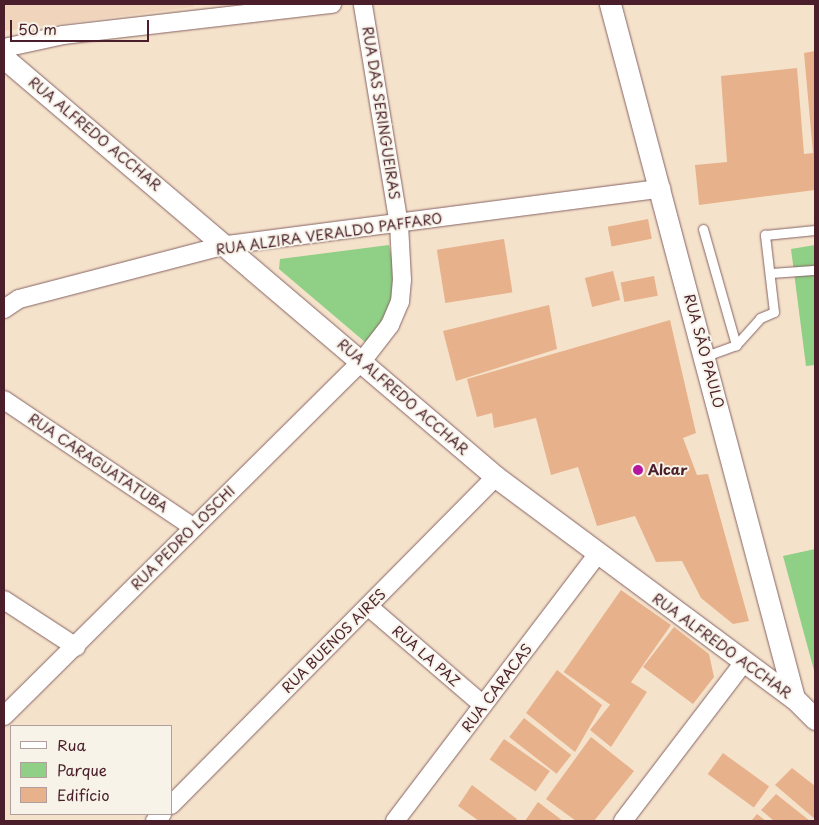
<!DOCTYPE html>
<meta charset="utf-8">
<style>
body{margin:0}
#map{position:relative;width:819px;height:825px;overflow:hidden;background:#f5e2cb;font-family:"Playpen Sans",sans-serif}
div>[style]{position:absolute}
.built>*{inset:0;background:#f0d5bc}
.green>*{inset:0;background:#8fcf86}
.building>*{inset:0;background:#e7b18b;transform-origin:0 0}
.roads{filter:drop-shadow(0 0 1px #866363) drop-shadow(0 0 1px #866363)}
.service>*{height:9px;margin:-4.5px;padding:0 4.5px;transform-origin:4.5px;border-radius:4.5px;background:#fff}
.minor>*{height:18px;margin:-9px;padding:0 9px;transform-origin:9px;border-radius:9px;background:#fff}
.tertiary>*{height:21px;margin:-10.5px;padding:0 10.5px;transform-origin:10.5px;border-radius:10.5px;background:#fff}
.dots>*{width:14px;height:14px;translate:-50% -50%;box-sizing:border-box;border:2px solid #f7f3e8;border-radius:50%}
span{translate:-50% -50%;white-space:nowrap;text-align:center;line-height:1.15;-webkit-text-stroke:4px #f7f3e8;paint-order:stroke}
.street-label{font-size:14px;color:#4a1f2b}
.poi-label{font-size:14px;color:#4a1f2b;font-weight:700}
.left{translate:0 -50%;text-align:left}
.frame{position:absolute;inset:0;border:5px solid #4a1f2b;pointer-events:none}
.legend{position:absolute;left:10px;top:725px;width:162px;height:90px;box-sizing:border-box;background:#f7f3e8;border:1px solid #b29e9c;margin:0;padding:6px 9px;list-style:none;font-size:15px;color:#4a1f2b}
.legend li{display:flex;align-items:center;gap:10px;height:25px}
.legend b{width:25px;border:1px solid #b29e9c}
.scale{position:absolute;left:10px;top:20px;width:139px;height:22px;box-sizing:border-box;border:2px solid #4a1f2b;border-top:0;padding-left:6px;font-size:15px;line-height:18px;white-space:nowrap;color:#4a1f2b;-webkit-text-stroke:4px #f7f3e8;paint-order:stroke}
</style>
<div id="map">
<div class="built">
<div style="clip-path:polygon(4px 4px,193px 4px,194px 7px,4px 31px)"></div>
</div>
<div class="green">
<div style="clip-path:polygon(389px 245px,395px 274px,393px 304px,380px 328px,365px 342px,279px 269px,280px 259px)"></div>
<div style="clip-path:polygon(815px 245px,815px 365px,806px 366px,791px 249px)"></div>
<div style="clip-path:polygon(815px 549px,815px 674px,783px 556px)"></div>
</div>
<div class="building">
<div style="clip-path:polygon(815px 51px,815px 190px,699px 205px,695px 165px,727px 162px,721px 76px,797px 68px,804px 154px,813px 153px,804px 53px)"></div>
<div style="left:648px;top:219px;width:20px;height:41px;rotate:79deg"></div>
<div style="left:504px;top:239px;width:54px;height:68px;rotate:81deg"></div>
<div style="left:613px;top:271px;width:30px;height:29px;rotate:76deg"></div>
<div style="left:654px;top:276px;width:20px;height:34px;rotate:79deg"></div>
<div style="clip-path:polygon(549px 305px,557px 349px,456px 381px,443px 331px)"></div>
<div style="clip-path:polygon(670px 320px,696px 433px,683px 438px,697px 475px,708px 474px,749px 621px,733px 624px,701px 598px,682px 561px,656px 562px,635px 516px,597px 526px,578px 467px,551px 475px,536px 418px,494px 428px,492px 413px,477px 417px,467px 379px)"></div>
<div style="left:621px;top:590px;width:61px;height:100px;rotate:35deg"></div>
<div style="clip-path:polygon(674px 627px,709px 654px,714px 677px,693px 704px,643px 667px)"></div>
<div style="clip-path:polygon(557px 670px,602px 705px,575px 752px,526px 713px)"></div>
<div style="clip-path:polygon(629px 681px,647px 692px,611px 747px,590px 730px)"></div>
<div style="left:524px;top:718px;width:60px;height:24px;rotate:38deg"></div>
<div style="clip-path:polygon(591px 737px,634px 771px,594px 821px,576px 821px,546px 799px)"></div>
<div style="left:504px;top:739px;width:56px;height:25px;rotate:35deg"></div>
<div style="left:723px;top:753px;width:57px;height:26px;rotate:36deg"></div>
<div style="clip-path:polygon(792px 768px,815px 786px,815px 819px,775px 785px)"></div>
<div style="clip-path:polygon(472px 785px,517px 819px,516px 821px,479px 821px,458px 806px)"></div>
<div style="clip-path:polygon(776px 794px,810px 821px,774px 821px,761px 810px)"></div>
<div style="clip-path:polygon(538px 802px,563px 821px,525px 821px)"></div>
<div style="clip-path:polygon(757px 814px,766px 821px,751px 821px)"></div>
</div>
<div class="roads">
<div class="service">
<div style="left:703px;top:229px;width:121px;rotate:74.1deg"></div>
<div style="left:771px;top:273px;width:42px;rotate:-4.1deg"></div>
<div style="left:706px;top:356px;width:32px;rotate:-20deg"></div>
<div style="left:736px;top:345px;width:36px;rotate:-48deg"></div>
<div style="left:760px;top:318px;width:15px;rotate:-23deg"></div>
<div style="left:774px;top:312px;width:78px;rotate:-96.7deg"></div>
<div style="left:765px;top:235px;width:50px;rotate:-5.7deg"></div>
</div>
<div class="minor">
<div style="left:4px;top:48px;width:60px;rotate:-12.4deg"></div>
<div style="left:63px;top:35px;width:271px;rotate:-6.6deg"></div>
<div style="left:4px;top:309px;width:18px;rotate:-34deg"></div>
<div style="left:19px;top:299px;width:215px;rotate:-14.6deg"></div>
<div style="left:227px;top:245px;width:438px;rotate:-7.4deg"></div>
<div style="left:4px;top:400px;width:228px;rotate:33.9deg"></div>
<div style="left:4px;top:600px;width:86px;rotate:33.1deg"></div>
<div style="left:369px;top:607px;width:150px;rotate:40.7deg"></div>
<div style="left:4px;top:716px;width:506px;rotate:-44.76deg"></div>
<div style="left:363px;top:360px;width:44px;rotate:-52.4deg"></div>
<div style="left:390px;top:325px;width:25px;rotate:-67deg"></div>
<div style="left:400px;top:302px;width:22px;rotate:-85deg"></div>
<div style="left:402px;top:280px;width:55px;rotate:-93.1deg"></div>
<div style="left:399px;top:225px;width:224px;rotate:-99.3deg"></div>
<div style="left:171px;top:805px;width:462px;rotate:-45.3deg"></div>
<div style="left:155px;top:821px;width:10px;rotate:-45deg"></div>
<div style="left:395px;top:821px;width:335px;rotate:-52.8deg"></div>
<div style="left:623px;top:821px;width:200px;rotate:-52.7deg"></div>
</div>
<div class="tertiary">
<div style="left:610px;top:4px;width:718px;rotate:75.15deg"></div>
<div style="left:4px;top:58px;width:646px;rotate:40.42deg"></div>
<div style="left:496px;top:477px;width:371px;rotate:36.6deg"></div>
<div style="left:794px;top:698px;width:30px;rotate:45deg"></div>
</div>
</div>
<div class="dots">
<div style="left:638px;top:470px;background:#b5179e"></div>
</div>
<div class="street-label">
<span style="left:381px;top:113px;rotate:81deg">RUA DAS SERINGUEIRAS</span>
<span style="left:95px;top:134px;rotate:40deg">RUA ALFREDO ACCHAR</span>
<span style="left:329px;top:234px;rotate:-8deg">RUA ALZIRA VERALDO PAFFARO</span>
<span style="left:704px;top:351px;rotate:75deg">RUA SÃO PAULO</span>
<span style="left:403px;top:397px;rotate:41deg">RUA ALFREDO ACCHAR</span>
<span style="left:98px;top:463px;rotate:34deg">RUA CARAGUATATUBA</span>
<span style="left:183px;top:538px;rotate:-45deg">RUA PEDRO LOSCHI</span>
<span style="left:334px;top:641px;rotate:-45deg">RUA BUENOS AIRES</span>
<span style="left:722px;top:646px;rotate:36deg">RUA ALFREDO ACCHAR</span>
<span style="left:426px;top:656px;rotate:41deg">RUA LA PAZ</span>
<span style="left:497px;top:688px;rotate:-53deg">RUA CARACAS</span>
</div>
<div class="poi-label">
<span class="left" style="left:648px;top:470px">Alcar</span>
</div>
<div class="frame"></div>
<ul class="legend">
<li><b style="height:6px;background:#fff"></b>Rua</li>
<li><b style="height:14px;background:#8fcf86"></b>Parque</li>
<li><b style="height:14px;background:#e7b18b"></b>Edifício</li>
</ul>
<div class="scale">50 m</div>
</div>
